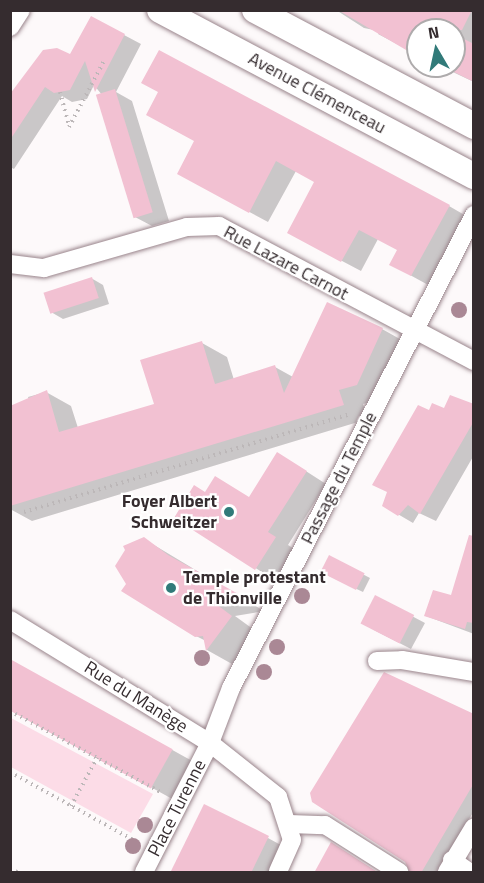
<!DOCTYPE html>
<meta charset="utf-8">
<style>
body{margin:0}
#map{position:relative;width:484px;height:883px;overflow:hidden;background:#fdf9fa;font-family:"Titillium Web",sans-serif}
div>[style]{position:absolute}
.green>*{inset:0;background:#fcdce7}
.shadow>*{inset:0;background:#0003;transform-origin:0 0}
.building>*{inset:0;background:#f2c1d2;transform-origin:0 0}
.path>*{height:4px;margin-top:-2px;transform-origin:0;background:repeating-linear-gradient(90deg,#bcb7b8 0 1.5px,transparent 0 6px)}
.roads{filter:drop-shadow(0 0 2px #99848b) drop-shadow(0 0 2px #99848b)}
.street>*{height:18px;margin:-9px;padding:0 9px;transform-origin:9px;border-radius:9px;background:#fff}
.secondary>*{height:26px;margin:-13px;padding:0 13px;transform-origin:13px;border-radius:13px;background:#fff}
.trees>*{width:16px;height:16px;margin:-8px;border-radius:50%;background:#aa8895}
.dots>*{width:16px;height:16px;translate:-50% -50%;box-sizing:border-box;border:3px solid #fff;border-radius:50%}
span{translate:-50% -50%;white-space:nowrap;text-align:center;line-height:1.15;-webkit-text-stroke:4.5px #fff;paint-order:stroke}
.street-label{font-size:18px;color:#352c2f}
.poi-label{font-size:18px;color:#352c2f;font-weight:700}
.right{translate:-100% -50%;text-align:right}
.left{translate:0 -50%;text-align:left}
.frame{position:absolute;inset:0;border:12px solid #352c2f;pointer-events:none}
.north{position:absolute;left:406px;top:18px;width:60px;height:60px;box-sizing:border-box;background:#fff;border:2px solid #aeabac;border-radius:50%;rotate:351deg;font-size:16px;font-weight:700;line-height:24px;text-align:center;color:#352c2f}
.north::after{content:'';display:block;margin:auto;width:21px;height:27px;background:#317a79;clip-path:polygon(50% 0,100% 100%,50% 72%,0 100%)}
</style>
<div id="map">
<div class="green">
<div style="clip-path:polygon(11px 718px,153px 794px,131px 833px,11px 767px)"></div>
</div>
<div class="shadow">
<div style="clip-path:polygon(336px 10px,474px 10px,474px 82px,440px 66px,454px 66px,454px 30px,418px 30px,418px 55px,378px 34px,379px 31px,364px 28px)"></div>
<div style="clip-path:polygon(92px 18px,141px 44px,116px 92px,132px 101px,169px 221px,152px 226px,135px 217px,102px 95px,94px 85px,87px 99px,72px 102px,62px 96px,14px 169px,10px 167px,10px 99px,70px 56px)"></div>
<div style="clip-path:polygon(167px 126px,449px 206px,468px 217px,430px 286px,410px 275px,399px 250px,378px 239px,361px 271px,308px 243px,316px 182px,296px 171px,268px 222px,197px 184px,196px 141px)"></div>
<div style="clip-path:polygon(91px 278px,103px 285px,109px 304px,63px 319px,51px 312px)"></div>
<div style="clip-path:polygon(382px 329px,407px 343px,382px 399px,363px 404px,368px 419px,32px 521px,10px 509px,10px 408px,32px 410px,28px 397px,46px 392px,71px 406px,78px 428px,155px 405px,202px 343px,227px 357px,234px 380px,275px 367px,293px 377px)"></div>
<div style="clip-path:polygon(474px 407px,474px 455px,436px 521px,419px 513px,413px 523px,384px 506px,430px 412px)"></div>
<div style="clip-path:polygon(298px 466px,326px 484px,288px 545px,296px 550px,276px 581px,176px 517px,206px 494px,250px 498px)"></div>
<div style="clip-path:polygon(144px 539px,264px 611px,235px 616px,257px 632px,232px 664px,207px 650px,206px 641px,196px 636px)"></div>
<div style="clip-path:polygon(330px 557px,370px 578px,363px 592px,327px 575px)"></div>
<div style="clip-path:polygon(474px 563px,474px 634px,426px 616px,452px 597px)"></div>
<div style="clip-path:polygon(376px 597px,425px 623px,411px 649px,374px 630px)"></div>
<div style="left:10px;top:660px;width:213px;height:43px;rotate:29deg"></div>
<div style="clip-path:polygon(474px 715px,474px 811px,437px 872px,409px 872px,407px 862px)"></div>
<div style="clip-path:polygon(268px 838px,288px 849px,277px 872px,172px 872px)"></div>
</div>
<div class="building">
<div style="clip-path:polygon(338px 10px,472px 10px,462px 30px,418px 30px,418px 57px)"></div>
<div style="clip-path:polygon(91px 16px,125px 34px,95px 92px,85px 61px,70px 90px,54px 93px,45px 87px,10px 140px,10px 94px,43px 50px,57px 48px,70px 54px)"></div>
<div style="clip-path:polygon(454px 34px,474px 44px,474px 82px,454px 72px)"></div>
<div style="clip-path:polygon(159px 50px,450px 205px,411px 276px,389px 265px,397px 250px,359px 230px,341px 262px,287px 233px,314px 182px,276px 161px,249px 213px,177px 174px,194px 141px,146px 115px,158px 92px,141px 83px)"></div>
<div style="left:115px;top:89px;width:129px;height:20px;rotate:73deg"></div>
<div style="left:92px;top:277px;width:22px;height:51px;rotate:72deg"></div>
<div style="clip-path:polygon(327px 302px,383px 328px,357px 385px,339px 390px,344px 405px,10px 506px,10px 406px,47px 390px,59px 432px,154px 404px,140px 360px,202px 341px,215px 384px,275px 365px,284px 393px)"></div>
<div style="clip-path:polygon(450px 395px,474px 404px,474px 421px,420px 514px,408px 505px,398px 516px,382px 506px,387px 492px,372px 485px,418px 405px,429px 410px,432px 403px,444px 408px)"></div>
<div style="clip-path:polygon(277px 452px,307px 471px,268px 532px,276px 537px,255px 570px,174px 518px,194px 485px,205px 492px,215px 476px,249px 497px)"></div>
<div style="clip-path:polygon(469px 535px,474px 536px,474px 623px,467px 622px,465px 629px,424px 616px,433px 590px,451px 595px)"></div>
<div style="clip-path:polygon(144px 537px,168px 555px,242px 596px,212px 601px,232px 616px,206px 651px,203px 636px,195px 637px,121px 591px,126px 584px,115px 566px,125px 550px,123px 546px)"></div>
<div style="left:329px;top:555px;width:40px;height:19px;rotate:27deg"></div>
<div style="left:375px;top:595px;width:44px;height:32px;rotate:27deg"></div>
<div style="left:10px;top:659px;width:186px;height:45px;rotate:29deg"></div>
<div style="clip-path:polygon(384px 672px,474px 714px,474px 783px,421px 873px,410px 873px,405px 862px,312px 802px,310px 793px)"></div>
<div style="clip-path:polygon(204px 804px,269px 836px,251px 873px,170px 873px)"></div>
<div style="clip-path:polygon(331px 842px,379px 873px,314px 873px)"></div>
</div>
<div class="path">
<div style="left:60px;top:92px;width:35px;rotate:75deg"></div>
<div style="left:69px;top:127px;width:75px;rotate:-62.1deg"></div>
<div style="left:10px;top:339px;width:5px;rotate:22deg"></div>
<div style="left:24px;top:512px;width:341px;rotate:-16.7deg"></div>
<div style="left:10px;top:711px;width:173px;rotate:28.3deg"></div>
<div style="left:10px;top:772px;width:145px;rotate:28.9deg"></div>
<div style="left:71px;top:806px;width:55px;rotate:-61.6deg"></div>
<div style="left:10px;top:869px;width:8px;rotate:23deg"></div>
</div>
<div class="roads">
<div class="street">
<div style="left:10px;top:27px;width:20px;rotate:-57deg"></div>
<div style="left:10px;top:264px;width:34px;rotate:7deg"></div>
<div style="left:44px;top:268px;width:149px;rotate:-16deg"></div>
<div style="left:187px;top:227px;width:32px;rotate:-2deg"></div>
<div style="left:219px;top:226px;width:289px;rotate:27.9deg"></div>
<div style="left:10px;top:620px;width:235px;rotate:31.6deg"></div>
<div style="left:210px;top:743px;width:87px;rotate:38.5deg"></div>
<div style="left:278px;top:797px;width:45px;rotate:72deg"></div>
<div style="left:292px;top:840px;width:35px;rotate:114deg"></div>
<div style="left:377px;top:661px;width:25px;rotate:-2deg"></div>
<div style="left:402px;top:660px;width:73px;rotate:9.5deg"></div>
<div style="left:289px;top:824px;width:36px;rotate:2deg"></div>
<div style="left:325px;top:825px;width:88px;rotate:32.4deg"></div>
<div style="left:452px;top:860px;width:21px;rotate:35deg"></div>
<div style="left:144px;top:872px;width:145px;rotate:-62.9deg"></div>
<div style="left:210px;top:743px;width:59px;rotate:-69.1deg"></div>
<div style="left:231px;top:688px;width:532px;rotate:-62.81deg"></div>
<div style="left:447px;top:872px;width:52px;rotate:-59deg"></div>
</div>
<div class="secondary">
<div style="left:160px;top:10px;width:355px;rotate:27.9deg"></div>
<div style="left:255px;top:10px;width:248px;rotate:27.9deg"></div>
</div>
</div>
<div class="trees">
<div style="left:459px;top:310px"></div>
<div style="left:302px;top:596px"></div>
<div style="left:277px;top:647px"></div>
<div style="left:202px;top:658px"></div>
<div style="left:264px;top:672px"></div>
<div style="left:145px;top:825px"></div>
<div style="left:133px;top:846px"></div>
</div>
<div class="dots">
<div style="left:229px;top:512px;background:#317a79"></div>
<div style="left:171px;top:588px;background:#317a79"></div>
</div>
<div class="street-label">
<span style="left:317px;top:93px;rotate:28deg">Avenue Clémenceau</span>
<span style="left:286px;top:263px;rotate:28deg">Rue Lazare Carnot</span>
<span style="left:339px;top:478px;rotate:-63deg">Passage du Temple</span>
<span style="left:136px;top:697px;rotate:32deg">Rue du Manège</span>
<span style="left:177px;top:808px;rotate:-63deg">Place Turenne</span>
</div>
<div class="poi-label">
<span class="right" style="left:217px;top:512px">Foyer Albert<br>Schweitzer</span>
<span class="left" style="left:183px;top:588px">Temple protestant<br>de Thionville</span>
</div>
<div class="frame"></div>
<div class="north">N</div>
</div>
